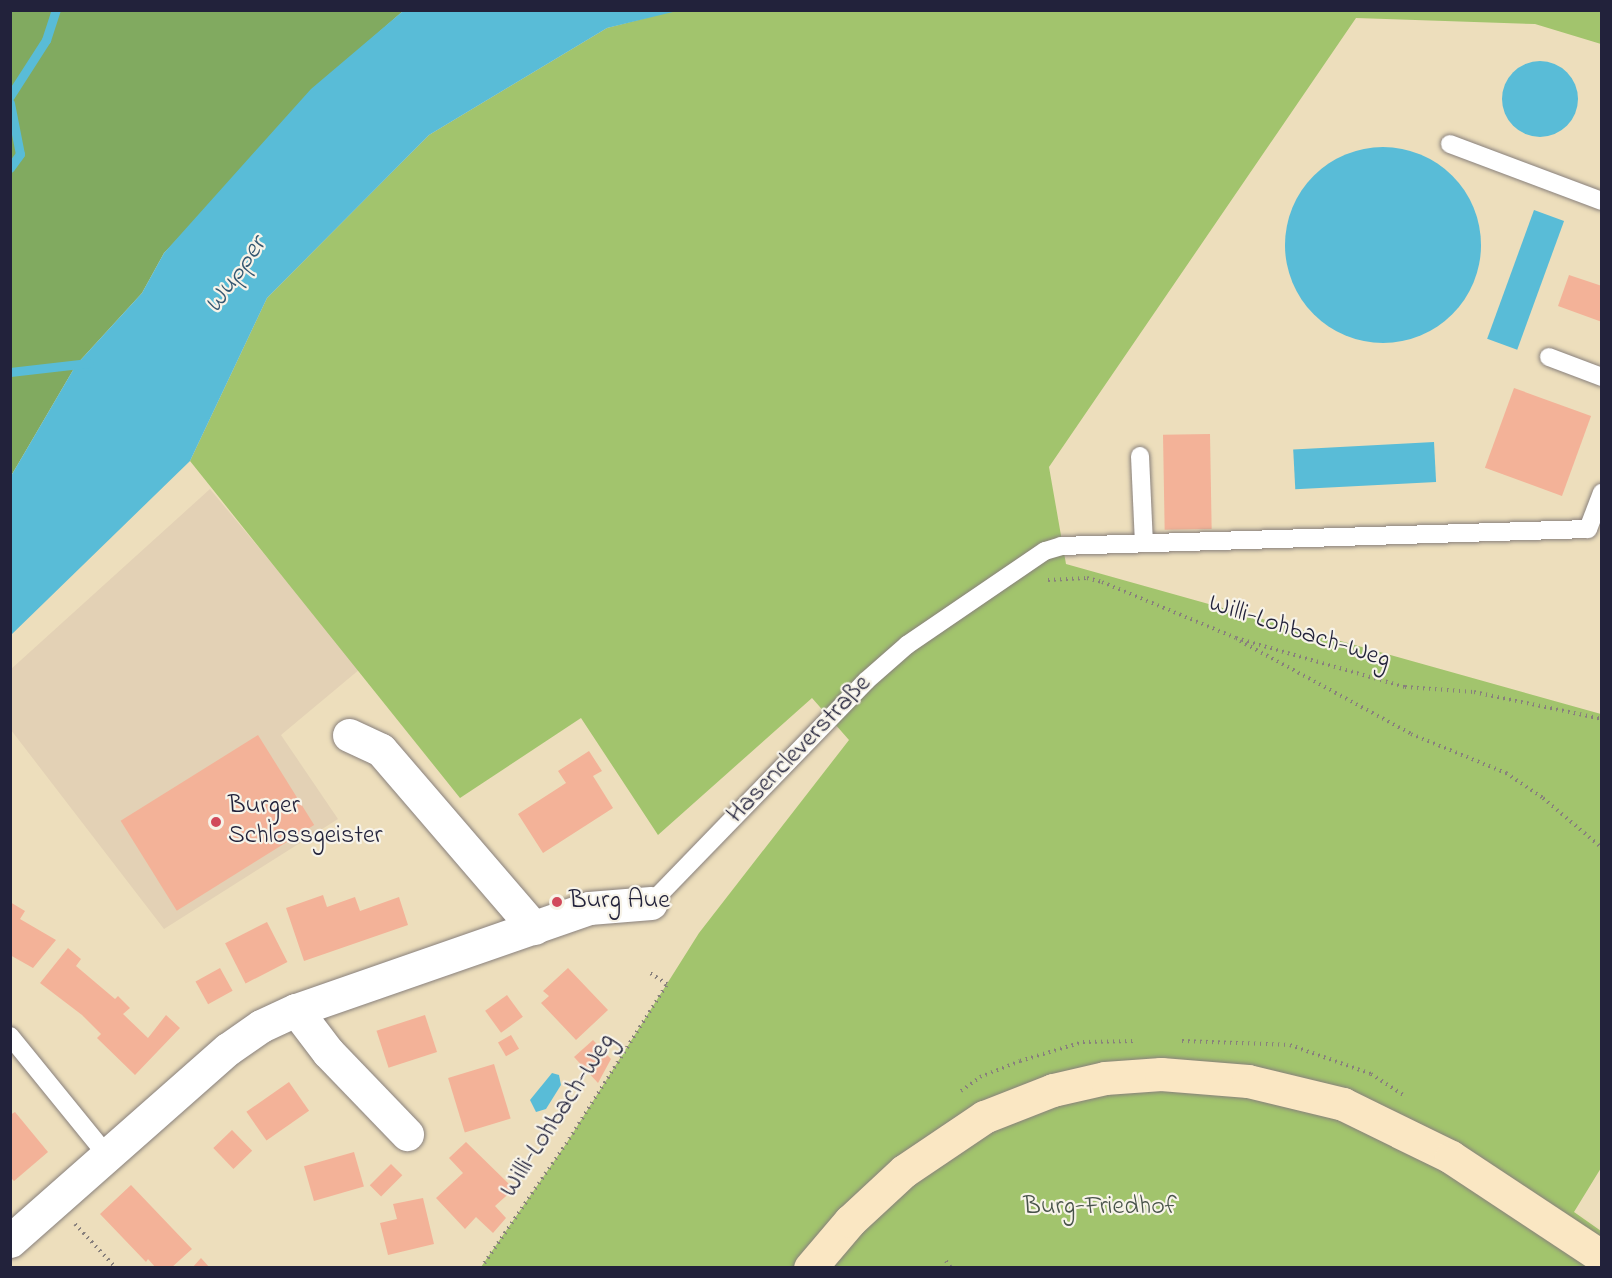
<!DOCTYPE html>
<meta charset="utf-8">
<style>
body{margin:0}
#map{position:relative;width:1612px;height:1278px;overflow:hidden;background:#eddebc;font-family:"Indie Flower",sans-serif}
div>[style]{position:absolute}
.built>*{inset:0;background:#e3d1b5}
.green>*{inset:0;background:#a2c46d}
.forest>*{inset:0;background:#81aa60}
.water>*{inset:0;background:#59bcd7;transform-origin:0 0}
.round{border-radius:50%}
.stream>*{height:9px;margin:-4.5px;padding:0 4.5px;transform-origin:4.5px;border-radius:4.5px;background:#59bcd7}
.building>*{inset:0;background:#f3b298;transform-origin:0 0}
.path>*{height:4px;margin-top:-2px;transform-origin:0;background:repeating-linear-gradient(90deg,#88807c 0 1.5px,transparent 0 6px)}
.roads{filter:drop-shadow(0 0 2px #88807c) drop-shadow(0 0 2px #88807c)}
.service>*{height:18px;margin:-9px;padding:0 9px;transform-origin:9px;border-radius:9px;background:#fff}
.minor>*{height:33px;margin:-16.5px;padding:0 16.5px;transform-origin:16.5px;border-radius:16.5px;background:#fff}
.secondary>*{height:33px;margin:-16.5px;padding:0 16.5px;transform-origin:16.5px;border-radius:16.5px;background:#fae7c3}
.dots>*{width:16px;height:16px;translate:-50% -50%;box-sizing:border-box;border:3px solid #f7f3e8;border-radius:50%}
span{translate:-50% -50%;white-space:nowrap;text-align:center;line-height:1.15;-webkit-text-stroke:4.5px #f7f3e8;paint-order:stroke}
.street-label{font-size:26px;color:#22223b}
.poi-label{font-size:26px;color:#22223b}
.left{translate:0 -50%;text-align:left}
.park-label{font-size:26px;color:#48534a}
.water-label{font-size:27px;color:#355872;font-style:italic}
.frame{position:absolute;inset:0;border:12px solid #22223b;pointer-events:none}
</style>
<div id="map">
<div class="built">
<div style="clip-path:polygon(210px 489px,360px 669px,281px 735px,338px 819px,164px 929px,11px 730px,10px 670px)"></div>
</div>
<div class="green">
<div style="clip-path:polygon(677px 10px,1601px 11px,1601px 44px,1535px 24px,1356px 18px,1049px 467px,1066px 564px,1601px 714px,1601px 1168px,1574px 1212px,1601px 1231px,1601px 1267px,481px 1267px,566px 1144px,699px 933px,849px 740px,812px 698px,658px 835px,581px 718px,460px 798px,190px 461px,267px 298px,429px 135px,607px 28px)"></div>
</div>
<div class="forest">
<div style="clip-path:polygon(11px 11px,403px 11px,362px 47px,164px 253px,142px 293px,76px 365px,11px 476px)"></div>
</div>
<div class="water">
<div style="clip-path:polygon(403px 11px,677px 11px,607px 28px,429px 135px,267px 298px,190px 461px,11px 635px,11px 476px,76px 365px,142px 293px,164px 253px,311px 89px)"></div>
<div class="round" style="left:1502px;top:61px;width:76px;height:76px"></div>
<div class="round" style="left:1285px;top:147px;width:196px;height:196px"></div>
<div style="left:1534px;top:210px;width:32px;height:137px;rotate:20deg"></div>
<div style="left:1434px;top:442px;width:40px;height:141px;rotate:87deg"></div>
<div style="clip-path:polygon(552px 1073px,559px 1075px,561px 1085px,546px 1109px,536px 1112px,530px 1100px)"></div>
</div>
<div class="stream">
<div style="left:10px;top:96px;width:67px;rotate:-57.3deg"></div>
<div style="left:46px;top:40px;width:32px;rotate:-72deg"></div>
<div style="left:10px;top:103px;width:52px;rotate:78.9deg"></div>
<div style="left:20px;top:154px;width:17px;rotate:126deg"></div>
<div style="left:10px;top:372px;width:79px;rotate:-6.6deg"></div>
</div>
<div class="building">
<div style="clip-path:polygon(1569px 275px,1602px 286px,1602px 322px,1558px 306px)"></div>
<div style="left:1514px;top:388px;width:82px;height:85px;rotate:20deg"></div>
<div style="left:1210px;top:434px;width:95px;height:47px;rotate:89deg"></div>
<div style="left:258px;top:735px;width:106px;height:162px;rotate:58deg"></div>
<div style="clip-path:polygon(589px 751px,602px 771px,593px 776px,613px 808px,543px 853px,518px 814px,566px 783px,558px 771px)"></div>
<div style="clip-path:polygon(323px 895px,327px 907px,355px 897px,360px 911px,399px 897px,408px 925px,304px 961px,286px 908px)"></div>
<div style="clip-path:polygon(10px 902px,25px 911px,20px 919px,56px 940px,33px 968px,10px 955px)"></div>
<div style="left:267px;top:922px;width:45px;height:47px;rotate:63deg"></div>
<div style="clip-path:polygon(68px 948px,81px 959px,76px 966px,115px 999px,118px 996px,130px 1008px,123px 1014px,148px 1038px,166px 1015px,180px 1028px,135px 1075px,97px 1038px,101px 1034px,82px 1015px,40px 983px)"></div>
<div style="left:220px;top:968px;width:26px;height:28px;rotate:61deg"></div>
<div style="clip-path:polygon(568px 968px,608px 1010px,576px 1040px,541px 1003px,549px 996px,543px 991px)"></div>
<div style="left:507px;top:995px;width:27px;height:27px;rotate:54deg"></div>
<div style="left:425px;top:1015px;width:39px;height:51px;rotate:72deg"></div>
<div style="left:511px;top:1035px;width:16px;height:15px;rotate:60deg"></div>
<div style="clip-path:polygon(593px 1040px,611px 1059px,598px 1083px,574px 1057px)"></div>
<div style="left:494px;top:1064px;width:57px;height:48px;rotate:73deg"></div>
<div style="left:289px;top:1082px;width:35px;height:52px;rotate:55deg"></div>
<div style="clip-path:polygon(15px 1112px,48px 1152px,14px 1181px,10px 1177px,10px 1115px)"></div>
<div style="left:232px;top:1130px;width:29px;height:26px;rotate:46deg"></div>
<div style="clip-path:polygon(466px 1142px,514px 1189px,495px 1206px,506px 1218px,493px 1233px,476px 1217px,465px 1229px,436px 1198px,463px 1173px,449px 1158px)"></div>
<div style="left:354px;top:1152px;width:36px;height:52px;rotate:74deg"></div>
<div style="left:391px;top:1164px;width:16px;height:30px;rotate:45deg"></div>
<div style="clip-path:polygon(131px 1185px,192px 1249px,171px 1268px,156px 1268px,148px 1259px,146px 1262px,100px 1214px)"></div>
<div style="clip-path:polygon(423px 1198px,434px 1244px,388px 1255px,380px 1223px,397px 1219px,393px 1204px)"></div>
<div style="clip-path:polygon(201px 1258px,210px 1268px,192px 1268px)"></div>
</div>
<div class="path">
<div style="left:1048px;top:580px;width:39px;rotate:-3deg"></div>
<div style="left:1087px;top:578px;width:16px;rotate:15deg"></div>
<div style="left:1102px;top:582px;width:145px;rotate:22.7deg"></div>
<div style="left:1236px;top:638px;width:176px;rotate:16.2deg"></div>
<div style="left:1405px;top:687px;width:69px;rotate:4.1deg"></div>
<div style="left:1474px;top:692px;width:131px;rotate:11.9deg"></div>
<div style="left:1240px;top:641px;width:195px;rotate:28.5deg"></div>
<div style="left:1411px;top:734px;width:103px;rotate:22.3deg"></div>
<div style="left:1506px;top:773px;width:45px;rotate:34deg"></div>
<div style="left:1543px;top:798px;width:77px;rotate:40.3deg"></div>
<div style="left:1182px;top:1041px;width:108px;rotate:2.1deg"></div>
<div style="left:1290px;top:1045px;width:86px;rotate:19.7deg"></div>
<div style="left:1371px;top:1074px;width:38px;rotate:33deg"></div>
<div style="left:961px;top:1091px;width:24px;rotate:-36deg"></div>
<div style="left:980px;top:1077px;width:43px;rotate:-21.8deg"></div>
<div style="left:1020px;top:1061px;width:66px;rotate:-16.8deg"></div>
<div style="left:1083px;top:1042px;width:53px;rotate:-1.1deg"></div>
<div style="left:75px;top:1224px;width:60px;rotate:47deg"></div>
<div style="left:946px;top:1261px;width:9px;rotate:54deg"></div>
<div style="left:481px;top:1268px;width:150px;rotate:-55.6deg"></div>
<div style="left:566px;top:1144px;width:189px;rotate:-57.7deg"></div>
<div style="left:667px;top:984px;width:20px;rotate:-147deg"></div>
</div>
<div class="roads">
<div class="service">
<div style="left:1450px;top:144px;width:162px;rotate:20.6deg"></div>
<div style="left:1549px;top:357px;width:57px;rotate:20.7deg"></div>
<div style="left:1140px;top:456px;width:87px;rotate:87.4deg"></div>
<div style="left:651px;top:903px;width:309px;rotate:-45.9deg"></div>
<div style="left:866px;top:681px;width:55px;rotate:-41.3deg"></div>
<div style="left:907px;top:645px;width:167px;rotate:-34.3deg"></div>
<div style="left:1045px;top:551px;width:17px;rotate:-17deg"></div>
<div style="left:1061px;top:546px;width:527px;rotate:-1.85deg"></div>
<div style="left:1588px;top:529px;width:39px;rotate:-69deg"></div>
<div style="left:10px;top:1036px;width:152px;rotate:50.9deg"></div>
</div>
<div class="minor">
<div style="left:349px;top:735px;width:35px;rotate:25deg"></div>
<div style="left:381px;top:750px;width:235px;rotate:49.3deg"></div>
<div style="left:296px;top:1010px;width:53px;rotate:52.7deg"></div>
<div style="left:328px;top:1052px;width:114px;rotate:46.1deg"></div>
<div style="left:10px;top:1241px;width:290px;rotate:-41.4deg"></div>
<div style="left:228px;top:1049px;width:40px;rotate:-34.9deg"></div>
<div style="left:261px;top:1026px;width:38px;rotate:-25deg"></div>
<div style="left:296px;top:1010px;width:310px;rotate:-19.2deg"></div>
<div style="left:589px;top:908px;width:62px;rotate:-4.6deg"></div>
</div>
<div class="secondary">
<div style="left:810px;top:1268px;width:62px;rotate:-49.6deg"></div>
<div style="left:850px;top:1221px;width:74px;rotate:-42.8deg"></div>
<div style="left:904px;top:1171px;width:97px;rotate:-34deg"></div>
<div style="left:984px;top:1117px;width:74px;rotate:-21.4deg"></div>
<div style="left:1053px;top:1090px;width:53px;rotate:-13deg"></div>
<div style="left:1105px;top:1078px;width:56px;rotate:-4.1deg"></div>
<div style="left:1161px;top:1074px;width:87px;rotate:4.6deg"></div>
<div style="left:1248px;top:1081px;width:98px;rotate:13.6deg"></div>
<div style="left:1343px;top:1104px;width:120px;rotate:26.1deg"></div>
<div style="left:1451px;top:1157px;width:181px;rotate:33.5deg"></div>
</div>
</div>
<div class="dots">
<div style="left:216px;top:822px;background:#d1495b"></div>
<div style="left:557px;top:902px;background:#d1495b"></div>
</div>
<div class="street-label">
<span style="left:1299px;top:633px;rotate:18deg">Willi-Lohbach-Weg</span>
<span style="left:800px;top:750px;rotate:-46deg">Hasencleverstraße</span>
<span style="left:559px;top:1116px;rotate:-57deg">Willi-Lohbach-Weg</span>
</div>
<div class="poi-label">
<span class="left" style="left:228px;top:822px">Burger<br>Schlossgeister</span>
<span class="left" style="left:569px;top:902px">Burg Aue</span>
</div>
<div class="park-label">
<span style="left:1100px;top:1208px">Burg-Friedhof</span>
</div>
<div class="water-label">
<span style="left:236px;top:275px;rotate:-55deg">Wupper</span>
</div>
<div class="frame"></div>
</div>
